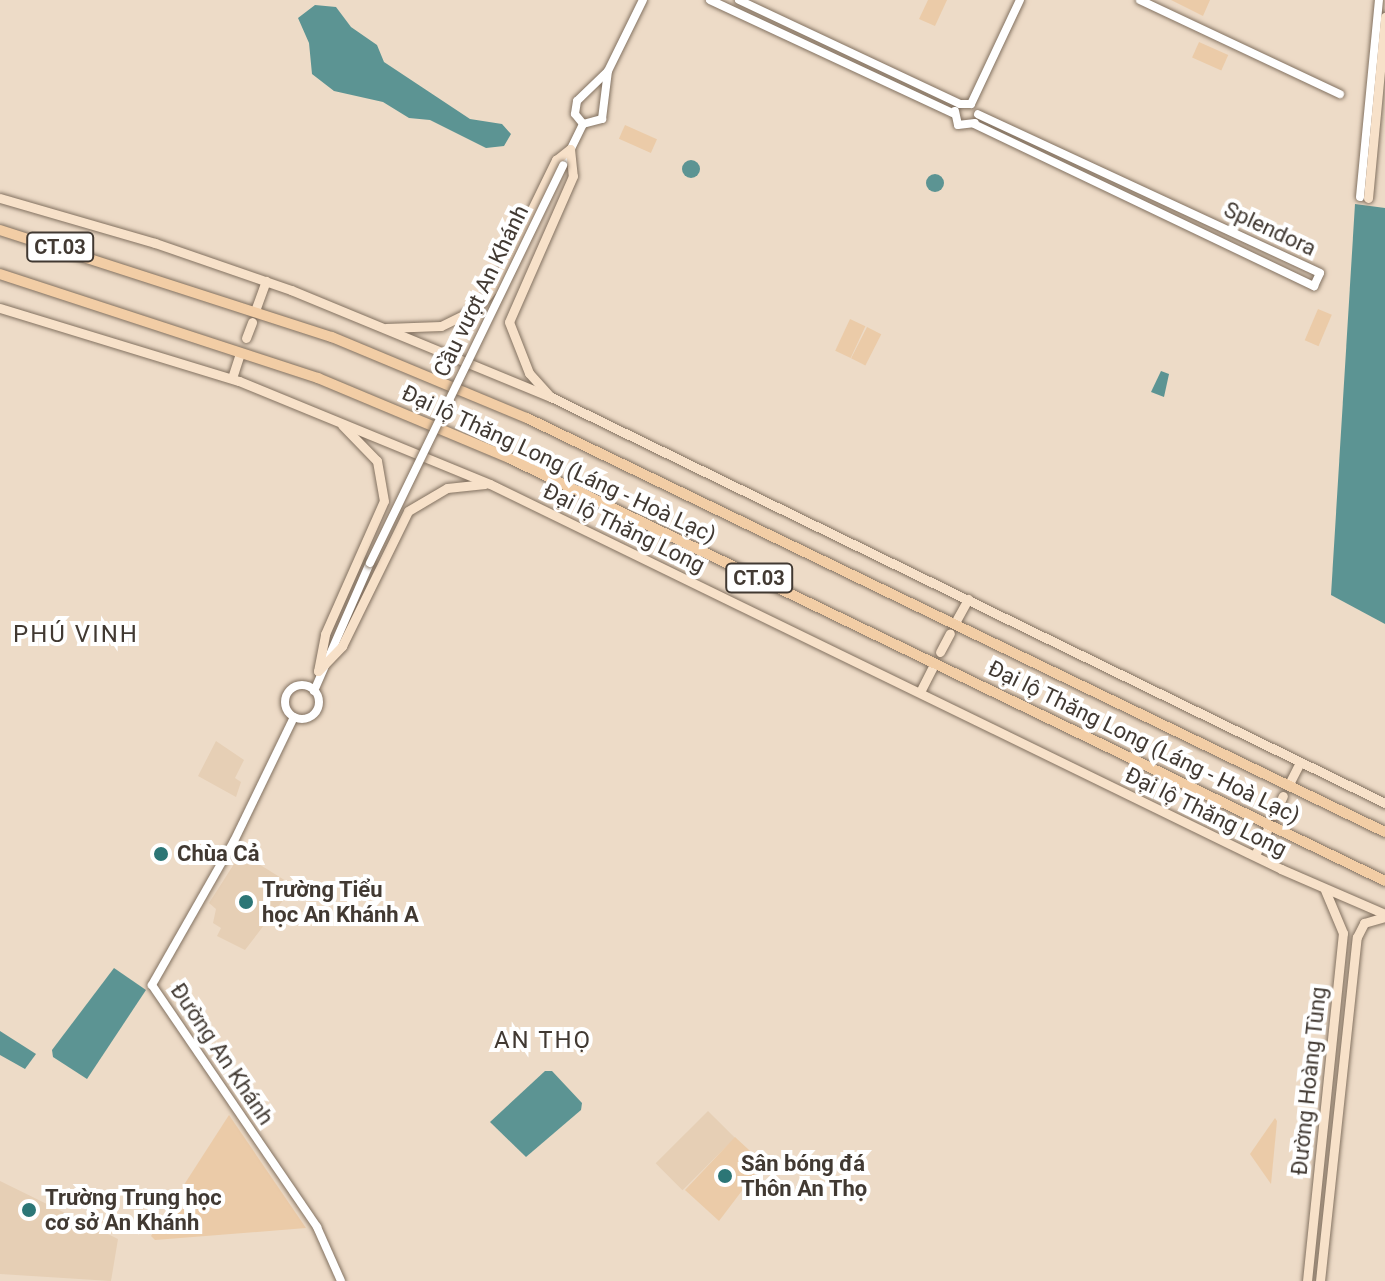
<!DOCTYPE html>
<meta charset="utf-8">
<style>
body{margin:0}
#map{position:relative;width:1385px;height:1281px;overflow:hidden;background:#eddbc7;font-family:Roboto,sans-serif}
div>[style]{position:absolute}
.built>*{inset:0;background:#e6cfb5;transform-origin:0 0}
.green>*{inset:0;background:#ebcba8;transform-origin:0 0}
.water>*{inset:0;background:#5c9493}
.round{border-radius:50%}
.roads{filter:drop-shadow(0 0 2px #827160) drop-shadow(0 0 2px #827160)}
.secondary>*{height:8px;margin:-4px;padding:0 4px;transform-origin:4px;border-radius:4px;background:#fff}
.secondary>.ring{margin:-4px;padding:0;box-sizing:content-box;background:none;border:8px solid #fff;border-radius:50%}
.primary>*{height:9px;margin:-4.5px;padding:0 4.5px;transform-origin:4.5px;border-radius:4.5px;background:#f7e1c9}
.highway>*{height:10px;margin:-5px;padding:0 5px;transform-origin:5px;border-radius:5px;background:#f2cda5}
.bridges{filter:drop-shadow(0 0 2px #827160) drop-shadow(0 0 2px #827160)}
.secondary-bridge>*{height:8px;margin:-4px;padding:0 4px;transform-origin:4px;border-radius:4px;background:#fff}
.dots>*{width:22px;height:22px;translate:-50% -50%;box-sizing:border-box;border:4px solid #fff;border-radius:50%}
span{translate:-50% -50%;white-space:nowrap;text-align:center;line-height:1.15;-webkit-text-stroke:8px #fff;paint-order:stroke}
.shield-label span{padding:2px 6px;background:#fff;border:2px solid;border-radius:6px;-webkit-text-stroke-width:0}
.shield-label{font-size:20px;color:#413932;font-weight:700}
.street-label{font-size:22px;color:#413932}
.poi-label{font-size:22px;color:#413932;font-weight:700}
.left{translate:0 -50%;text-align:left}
.neighbourhood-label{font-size:24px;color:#413932;letter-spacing:2px}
</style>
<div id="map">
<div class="built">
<div style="clip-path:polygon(216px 741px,244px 760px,235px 778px,241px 782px,236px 797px,198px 776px)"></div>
<div style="clip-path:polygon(241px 853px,294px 886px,245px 950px,217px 936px,221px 928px,213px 923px,216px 909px,209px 903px)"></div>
<div style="left:708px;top:1111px;width:38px;height:74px;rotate:45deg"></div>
<div style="clip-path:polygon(0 1181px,118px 1239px,111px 1281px,0 1274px)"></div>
</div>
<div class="green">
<div style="clip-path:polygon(928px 0,947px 0,935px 26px,919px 19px)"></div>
<div style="clip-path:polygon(1171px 0,1210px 0,1203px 16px)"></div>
<div style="left:1199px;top:42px;width:32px;height:17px;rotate:24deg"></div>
<div style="left:625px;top:125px;width:35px;height:15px;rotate:24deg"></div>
<div style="left:1318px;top:309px;width:15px;height:34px;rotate:23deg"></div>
<div style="left:850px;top:319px;width:17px;height:35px;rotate:25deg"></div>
<div style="left:867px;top:327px;width:16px;height:35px;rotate:27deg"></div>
<div style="clip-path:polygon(229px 1115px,306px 1228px,155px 1240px,151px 1236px)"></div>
<div style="clip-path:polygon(1275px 1118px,1277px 1121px,1271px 1184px,1250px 1154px)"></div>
<div style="clip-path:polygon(735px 1137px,763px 1163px,719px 1221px,685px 1190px)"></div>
</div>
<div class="water">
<div style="clip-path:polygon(315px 5px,336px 7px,351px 27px,377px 45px,384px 62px,470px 119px,502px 124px,511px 134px,504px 146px,486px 148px,430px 120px,409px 118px,383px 102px,334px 91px,312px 74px,309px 43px,298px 18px)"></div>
<div class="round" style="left:682px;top:160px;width:18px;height:18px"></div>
<div class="round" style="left:926px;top:174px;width:18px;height:18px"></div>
<div style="clip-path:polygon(1355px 204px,1385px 208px,1385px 624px,1331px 595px)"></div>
<div style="clip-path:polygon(1161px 371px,1169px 374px,1164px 397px,1151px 392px)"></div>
<div style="clip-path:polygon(114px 968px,146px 990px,87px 1079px,53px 1057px,52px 1050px)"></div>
<div style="clip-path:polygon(0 1031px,36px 1054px,25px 1069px,0 1055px)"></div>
<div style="clip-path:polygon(545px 1071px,552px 1071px,582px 1103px,581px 1110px,526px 1157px,490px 1122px)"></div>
</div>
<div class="roads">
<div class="secondary">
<div style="left:710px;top:0;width:269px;rotate:25deg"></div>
<div style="left:739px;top:0;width:244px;rotate:25.2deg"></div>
<div style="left:960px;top:104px;width:11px"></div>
<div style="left:1140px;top:0;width:221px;rotate:25.2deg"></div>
<div style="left:608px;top:71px;width:43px;rotate:135.9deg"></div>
<div style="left:577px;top:101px;width:13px;rotate:99deg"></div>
<div style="left:575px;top:114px;width:13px;rotate:51deg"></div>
<div style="left:583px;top:124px;width:20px;rotate:-15deg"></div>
<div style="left:602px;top:119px;width:48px;rotate:-82.9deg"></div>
<div style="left:608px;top:71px;width:79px;rotate:-63.8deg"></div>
<div style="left:971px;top:104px;width:115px;rotate:-64.8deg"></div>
<div style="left:955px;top:111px;width:14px;rotate:78deg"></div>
<div style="left:958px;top:125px;width:17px;rotate:-7deg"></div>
<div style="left:974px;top:124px;width:377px;rotate:25.5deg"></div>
<div style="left:1314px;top:286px;width:14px;rotate:-65deg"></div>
<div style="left:1320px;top:273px;width:377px;rotate:-155.1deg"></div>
<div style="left:563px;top:165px;width:46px;rotate:-64deg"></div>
<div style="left:1360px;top:197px;width:198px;rotate:-84.5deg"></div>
<div class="ring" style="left:285px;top:685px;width:26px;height:26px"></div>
<div style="left:314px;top:691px;width:140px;rotate:-66.4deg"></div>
<div style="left:294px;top:717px;width:138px;rotate:115.8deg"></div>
<div style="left:234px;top:841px;width:166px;rotate:119.7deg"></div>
<div style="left:152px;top:985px;width:293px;rotate:55.7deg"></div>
<div style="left:317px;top:1227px;width:59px;rotate:66deg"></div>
</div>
<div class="primary">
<div style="left:0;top:198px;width:161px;rotate:16.2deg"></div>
<div style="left:155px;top:243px;width:144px;rotate:19.1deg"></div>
<div style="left:291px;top:290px;width:281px;rotate:22.4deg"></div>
<div style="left:551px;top:397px;width:928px;rotate:25.96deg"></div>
<div style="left:1368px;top:198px;width:182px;rotate:-84.6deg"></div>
<div style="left:0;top:308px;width:250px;rotate:17deg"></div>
<div style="left:239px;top:381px;width:271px;rotate:22.3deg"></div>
<div style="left:490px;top:484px;width:880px;rotate:25.95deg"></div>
<div style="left:1281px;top:869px;width:113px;rotate:23.4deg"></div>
<div style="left:256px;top:308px;width:29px;rotate:-70deg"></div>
<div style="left:386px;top:328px;width:55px;rotate:-2.1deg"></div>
<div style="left:441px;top:326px;width:39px;rotate:-26deg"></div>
<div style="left:476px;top:309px;width:26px;rotate:-50deg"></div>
<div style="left:493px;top:289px;width:144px;rotate:-64deg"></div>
<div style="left:556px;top:160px;width:18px;rotate:-38deg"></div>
<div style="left:570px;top:149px;width:27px;rotate:84deg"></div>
<div style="left:573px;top:176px;width:159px;rotate:113.7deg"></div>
<div style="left:509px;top:322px;width:55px;rotate:68.6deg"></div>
<div style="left:529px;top:373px;width:30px;rotate:48deg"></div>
<div style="left:246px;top:338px;width:17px;rotate:-69deg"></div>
<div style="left:232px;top:378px;width:25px;rotate:-72deg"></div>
<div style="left:957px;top:619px;width:23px;rotate:-61deg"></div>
<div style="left:940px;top:652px;width:21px;rotate:-62deg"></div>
<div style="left:318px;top:671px;width:38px;rotate:-79deg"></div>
<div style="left:325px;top:634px;width:145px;rotate:-66.1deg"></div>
<div style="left:384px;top:501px;width:41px;rotate:-99.9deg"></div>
<div style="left:377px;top:461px;width:50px;rotate:-134.2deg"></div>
<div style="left:318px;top:671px;width:35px;rotate:-46deg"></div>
<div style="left:342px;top:646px;width:150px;rotate:-63.9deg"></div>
<div style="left:408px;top:511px;width:45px;rotate:-30.5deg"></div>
<div style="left:447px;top:488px;width:38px;rotate:-6deg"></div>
<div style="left:920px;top:692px;width:29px;rotate:-63deg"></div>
<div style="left:1290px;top:782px;width:22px;rotate:-63deg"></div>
<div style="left:1274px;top:815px;width:21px;rotate:-65deg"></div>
<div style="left:1255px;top:855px;width:32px;rotate:-64deg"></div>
<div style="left:1307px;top:1281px;width:350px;rotate:-84.1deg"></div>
<div style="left:1343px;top:933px;width:47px;rotate:-112.7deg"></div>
<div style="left:1320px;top:1281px;width:346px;rotate:-83.9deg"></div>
<div style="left:1357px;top:937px;width:16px;rotate:-63deg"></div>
<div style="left:1364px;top:923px;width:22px;rotate:-16deg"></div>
</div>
<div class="highway">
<div style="left:0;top:230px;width:349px;rotate:17.9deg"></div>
<div style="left:332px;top:337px;width:211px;rotate:22.6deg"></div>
<div style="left:527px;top:418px;width:953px;rotate:25.76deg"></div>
<div style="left:0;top:274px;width:335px;rotate:18.1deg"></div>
<div style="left:318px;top:378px;width:207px;rotate:22.7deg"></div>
<div style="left:509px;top:458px;width:973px;rotate:25.77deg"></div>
</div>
</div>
<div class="bridges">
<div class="secondary-bridge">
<div style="left:370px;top:563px;width:442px;rotate:-64.1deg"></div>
</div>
</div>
<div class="dots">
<div style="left:161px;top:854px;background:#2c7676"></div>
<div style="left:246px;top:902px;background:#2c7676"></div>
<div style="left:725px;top:1176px;background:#2c7676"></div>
<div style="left:29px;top:1210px;background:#2c7676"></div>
</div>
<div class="shield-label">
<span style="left:60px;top:247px">CT.03</span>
<span style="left:759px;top:578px">CT.03</span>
</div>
<div class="street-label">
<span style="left:1270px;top:229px;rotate:25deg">Splendora</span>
<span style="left:481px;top:291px;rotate:-64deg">Cầu vượt An Khánh</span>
<span style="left:559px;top:464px;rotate:25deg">Đại lộ Thăng Long (Láng - Hoà Lạc)</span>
<span style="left:624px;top:528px;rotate:26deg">Đại lộ Thăng Long</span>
<span style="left:1144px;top:742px;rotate:26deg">Đại lộ Thăng Long (Láng - Hoà Lạc)</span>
<span style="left:1206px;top:812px;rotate:26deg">Đại lộ Thăng Long</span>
<span style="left:222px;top:1054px;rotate:56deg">Đường An Khánh</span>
<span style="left:1309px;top:1081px;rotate:-84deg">Đường Hoàng Tùng</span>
</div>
<div class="poi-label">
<span class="left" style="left:177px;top:854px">Chùa Cả</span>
<span class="left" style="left:262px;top:902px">Trường Tiểu<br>học An Khánh A</span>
<span class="left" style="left:741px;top:1176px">Sân bóng đá<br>Thôn An Thọ</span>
<span class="left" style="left:45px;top:1210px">Trường Trung học<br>cơ sở An Khánh</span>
</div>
<div class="neighbourhood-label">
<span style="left:76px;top:635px">PHÚ VINH</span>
<span style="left:543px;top:1041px">AN THỌ</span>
</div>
</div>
